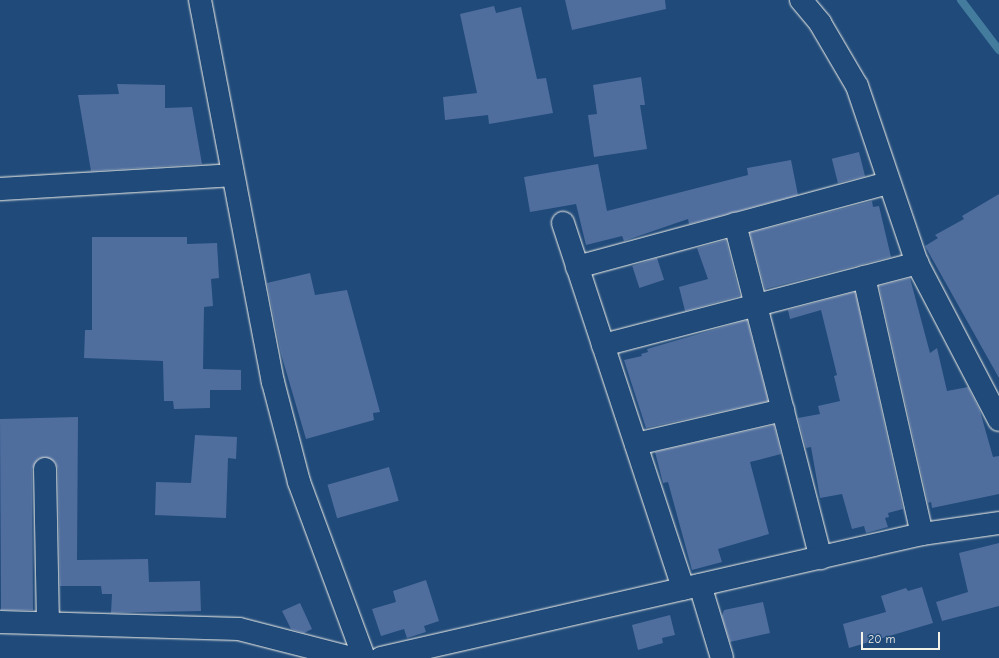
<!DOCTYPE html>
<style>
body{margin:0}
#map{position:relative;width:999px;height:658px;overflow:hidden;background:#1f4a7a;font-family:"Comic Neue",sans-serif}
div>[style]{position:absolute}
.stream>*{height:8px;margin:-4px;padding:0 4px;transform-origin:4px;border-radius:4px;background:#447c9e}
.building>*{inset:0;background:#4f6e9e;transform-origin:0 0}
.roads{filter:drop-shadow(0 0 1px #f4f1e8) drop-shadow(0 0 1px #f4f1e8)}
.minor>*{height:22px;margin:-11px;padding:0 11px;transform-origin:11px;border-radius:11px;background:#1f4a7a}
span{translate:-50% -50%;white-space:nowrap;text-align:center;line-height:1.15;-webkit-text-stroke:3px #1f4a7a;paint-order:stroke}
.scale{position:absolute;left:861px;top:632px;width:79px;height:18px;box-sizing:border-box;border:2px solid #f4f1e8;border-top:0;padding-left:5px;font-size:12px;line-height:14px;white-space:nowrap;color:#f4f1e8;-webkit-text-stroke:3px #1f4a7a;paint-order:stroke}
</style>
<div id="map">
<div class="stream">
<div style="left:961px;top:0;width:63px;rotate:52.8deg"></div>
</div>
<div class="building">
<div style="clip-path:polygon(565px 0,665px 0,666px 9px,572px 30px)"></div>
<div style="clip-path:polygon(494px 6px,496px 13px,521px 7px,537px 79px,546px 78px,553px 113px,489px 124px,488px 115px,445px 120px,443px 97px,477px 93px,460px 14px)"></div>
<div style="clip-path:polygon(641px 77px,645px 105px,640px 105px,647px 149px,594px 157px,588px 115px,597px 114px,593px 85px)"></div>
<div style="clip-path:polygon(117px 84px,165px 85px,165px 108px,192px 107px,202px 164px,91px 171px,78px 95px,119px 94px)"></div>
<div style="left:859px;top:152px;width:25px;height:28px;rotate:76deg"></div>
<div style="clip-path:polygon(791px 160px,798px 195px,689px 224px,688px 219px,624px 241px,622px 236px,586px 245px,576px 204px,530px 212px,524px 177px,598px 164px,607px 211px,748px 175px,747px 168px)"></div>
<div style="clip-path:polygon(999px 194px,999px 378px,925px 246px,938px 238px,935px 235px,964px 219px,962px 216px)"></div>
<div style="clip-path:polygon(872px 201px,873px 207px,879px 206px,891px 257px,765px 289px,750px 233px)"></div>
<div style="clip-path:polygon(92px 237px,187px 237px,187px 244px,217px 243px,219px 278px,211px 279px,213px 306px,204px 307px,203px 369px,241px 370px,241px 390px,210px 390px,210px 408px,174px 409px,173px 401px,164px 401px,163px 361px,84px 358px,85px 330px,92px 330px)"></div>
<div style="clip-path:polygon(726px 240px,740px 296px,685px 311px,679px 287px,708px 279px,697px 248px)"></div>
<div style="left:657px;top:258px;width:23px;height:26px;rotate:72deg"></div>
<div style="clip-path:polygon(310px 273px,315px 295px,347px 290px,380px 412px,373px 413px,374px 420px,306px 439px,281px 354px,267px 283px)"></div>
<div style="clip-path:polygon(910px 278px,930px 353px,937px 348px,947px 391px,968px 387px,980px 411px,993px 457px,999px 456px,999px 494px,932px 508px,931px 502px,928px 503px,879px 286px)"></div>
<div style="clip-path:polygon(855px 292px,903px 509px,888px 513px,889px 517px,885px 518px,888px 527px,866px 533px,864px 526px,852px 529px,842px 494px,820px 498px,811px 447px,806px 448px,798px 418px,820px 414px,818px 406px,840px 401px,834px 376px,837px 375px,821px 310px,790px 319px,788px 310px)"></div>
<div style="clip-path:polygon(747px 320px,768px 401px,646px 428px,624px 360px,642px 356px,641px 354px,648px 352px,647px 349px)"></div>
<div style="clip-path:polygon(78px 417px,77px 560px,148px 559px,149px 582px,200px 581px,201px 611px,111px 613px,112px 594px,102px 594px,101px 586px,60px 586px,58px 469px,55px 462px,45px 457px,38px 459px,32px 469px,33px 610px,1px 610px,0 419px)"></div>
<div style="clip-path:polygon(774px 425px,781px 454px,750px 462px,769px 534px,718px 549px,722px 562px,692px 570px,668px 482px,663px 483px,655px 452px)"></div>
<div style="clip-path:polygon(195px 435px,237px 437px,236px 459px,228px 458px,226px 518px,155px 515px,156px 482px,191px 483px)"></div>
<div style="left:389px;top:467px;width:35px;height:64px;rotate:74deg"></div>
<div style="clip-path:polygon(999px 543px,999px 606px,942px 621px,936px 602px,968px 592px,959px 553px)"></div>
<div style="clip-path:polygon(426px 580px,439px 621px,424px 626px,426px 632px,407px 638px,404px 629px,381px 636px,372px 609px,396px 602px,393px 591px)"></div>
<div style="clip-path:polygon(922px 587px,933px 623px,849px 648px,843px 624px,886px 612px,881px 596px,906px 588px,908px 591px)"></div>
<div style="clip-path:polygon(763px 602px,770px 633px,730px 642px,722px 616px,724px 610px)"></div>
<div style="clip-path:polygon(300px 603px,312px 629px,304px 633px,291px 629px,282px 611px)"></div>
<div style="clip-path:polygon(670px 615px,675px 635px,662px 638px,663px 643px,638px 650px,632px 625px)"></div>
</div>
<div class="roads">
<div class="minor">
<div style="left:200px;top:0;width:389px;rotate:79.2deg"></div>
<div style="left:273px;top:382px;width:103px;rotate:75.4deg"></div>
<div style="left:299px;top:482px;width:188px;rotate:69.7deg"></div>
<div style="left:801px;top:0;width:30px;rotate:50deg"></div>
<div style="left:820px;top:23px;width:73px;rotate:59.6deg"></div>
<div style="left:857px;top:86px;width:187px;rotate:71.3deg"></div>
<div style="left:917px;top:263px;width:177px;rotate:62.4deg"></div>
<div style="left:0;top:189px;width:233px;rotate:-3.4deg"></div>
<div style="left:563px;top:223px;width:385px;rotate:71.8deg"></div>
<div style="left:735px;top:224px;width:345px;rotate:75.6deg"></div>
<div style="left:577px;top:267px;width:323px;rotate:-15.1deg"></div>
<div style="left:864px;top:277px;width:263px;rotate:77.3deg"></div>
<div style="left:603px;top:345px;width:325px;rotate:-14.6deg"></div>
<div style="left:636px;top:444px;width:151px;rotate:-13deg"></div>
<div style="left:45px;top:469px;width:154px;rotate:88.9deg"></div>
<div style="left:700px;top:585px;width:76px;rotate:73.2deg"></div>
<div style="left:0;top:622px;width:239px;rotate:1.7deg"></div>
<div style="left:239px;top:629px;width:117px;rotate:14.4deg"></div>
<div style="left:381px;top:658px;width:555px;rotate:-12.91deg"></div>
<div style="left:922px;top:534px;width:78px;rotate:-8.1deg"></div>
</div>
</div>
<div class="scale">20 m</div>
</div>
